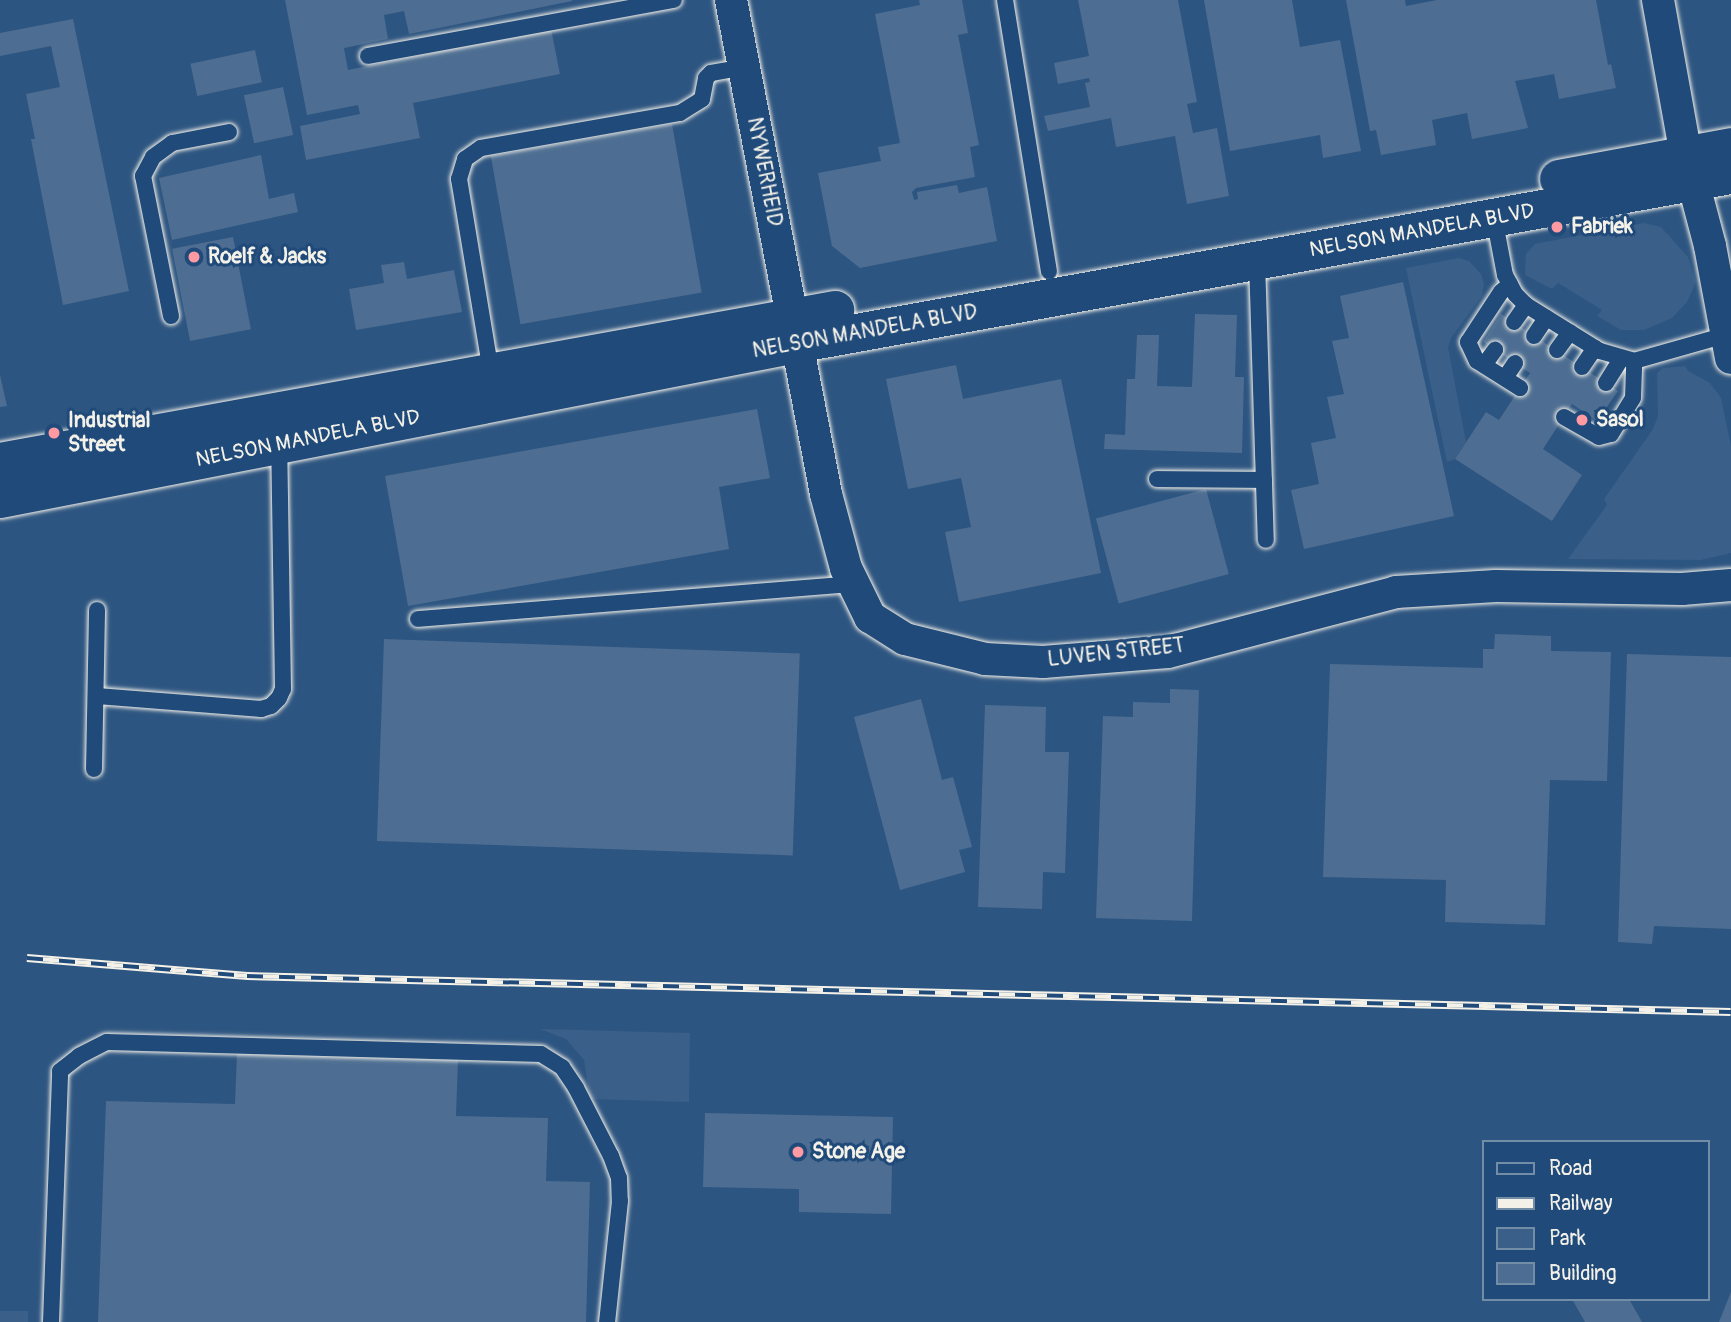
<!DOCTYPE html>
<style>
body{margin:0}
#map{position:relative;width:1731px;height:1322px;overflow:hidden;background:#1f4a7a;font-family:Pangolin,sans-serif}
div>[style]{position:absolute}
.built>*{inset:0;background:#2d5581}
.green>*{inset:0;background:#3a5f88;transform-origin:0 0}
.building>*{inset:0;background:#4d6e92;transform-origin:0 0}
.roads{filter:drop-shadow(0 0 2px #f4f1e8) drop-shadow(0 0 2px #f4f1e8)}
.service>*{height:16px;margin:-8px;padding:0 8px;transform-origin:8px;border-radius:8px;background:#1f4a7a}
.minor>*{height:32px;margin:-16px;padding:0 16px;transform-origin:16px;border-radius:16px;background:#1f4a7a}
.tertiary>*{height:38px;margin:-19px;padding:0 19px;transform-origin:19px;border-radius:19px;background:#1f4a7a}
.rail>*{height:8px;margin-top:-4px;transform-origin:0;background:repeating-linear-gradient(90deg,#1f4a7a 0 16px,#f4f1e8 0 32px);box-sizing:border-box;border-block:2px solid #f4f1e8}
.dots>*{width:19px;height:19px;translate:-50% -50%;box-sizing:border-box;border:4px solid #1f4a7a;border-radius:50%}
span{translate:-50% -50%;white-space:nowrap;text-align:center;line-height:1.15;-webkit-text-stroke:6px #1f4a7a;paint-order:stroke}
.street-label{font-size:21px;color:#f4f1e8}
.poi-label{font-size:21px;color:#f4f1e8;font-weight:700}
.left{translate:0 -50%;text-align:left}
.legend{position:absolute;left:1482px;top:1140px;width:228px;height:161px;box-sizing:border-box;background:#1f4a7a;border:2px solid #748da6;margin:0;padding:9px 12px;list-style:none;font-size:21px;color:#f4f1e8}
.legend li{display:flex;align-items:center;gap:14px;height:35px}
.legend b{width:35px;border:2px solid #748da6}
</style>
<div id="map">
<div class="built">
<div style="clip-path:polygon(evenodd,0 0,1731px 0,1731px 1322px,0 1322px,0 0,1484px 1142px,1708px 1142px,1708px 1299px,1484px 1299px,1484px 1142px)"></div>
</div>
<div class="green">
<div style="clip-path:polygon(1644px 223px,1661px 227px,1688px 257px,1696px 282px,1687px 302px,1672px 318px,1644px 330px,1621px 330px,1597px 316px,1602px 310px,1558px 283px,1552px 289px,1525px 275px,1526px 254px,1535px 244px)"></div>
<div style="clip-path:polygon(1459px 258px,1469px 261px,1481px 274px,1484px 284px,1482px 296px,1451px 338px,1448px 347px,1466px 442px,1455px 459px,1447px 462px,1406px 268px)"></div>
<div style="clip-path:polygon(1685px 366px,1688px 371px,1710px 383px,1721px 398px,1731px 446px,1731px 553px,1701px 560px,1568px 559px,1607px 505px,1604px 499px,1653px 429px,1658px 416px,1657px 373px,1663px 368px)"></div>
<div style="clip-path:polygon(540px 1029px,690px 1033px,689px 1102px,590px 1099px,584px 1060px,566px 1039px)"></div>
<div style="left:0;top:1311px;width:28px;height:11px"></div>
</div>
<div class="building">
<div style="clip-path:polygon(285px 0,572px 0,572px 1px,409px 34px,404px 11px,384px 15px,388px 39px,344px 48px,348px 70px,551px 29px,560px 74px,413px 103px,420px 138px,306px 160px,300px 126px,360px 114px,358px 105px,307px 115px)"></div>
<div style="clip-path:polygon(919px 0,962px 0,968px 33px,958px 35px,979px 145px,970px 147px,975px 177px,916px 188px,912px 192px,914px 200px,918px 199px,917px 192px,957px 185px,959px 193px,987px 187px,997px 241px,860px 268px,832px 246px,818px 173px,881px 161px,878px 147px,900px 143px,875px 14px,920px 5px)"></div>
<div style="clip-path:polygon(1078px 0,1178px 0,1197px 102px,1187px 104px,1193px 133px,1217px 128px,1229px 196px,1187px 204px,1175px 136px,1116px 147px,1111px 118px,1048px 131px,1044px 116px,1090px 107px,1085px 83px,1090px 82px,1089px 78px,1058px 84px,1054px 63px,1089px 56px)"></div>
<div style="clip-path:polygon(1204px 0,1292px 0,1300px 47px,1340px 40px,1361px 151px,1323px 158px,1320px 135px,1230px 151px)"></div>
<div style="clip-path:polygon(1346px 0,1405px 0,1406px 6px,1437px 0,1596px 0,1608px 65px,1611px 64px,1616px 88px,1559px 99px,1554px 74px,1515px 81px,1528px 128px,1472px 139px,1467px 113px,1432px 120px,1436px 145px,1381px 155px,1376px 130px,1370px 131px)"></div>
<div style="clip-path:polygon(73px 19px,129px 291px,63px 305px,31px 139px,35px 139px,26px 94px,60px 87px,51px 46px,0 56px,0 33px)"></div>
<div style="left:255px;top:50px;width:33px;height:66px;rotate:78deg"></div>
<div style="left:283px;top:87px;width:49px;height:40px;rotate:78deg"></div>
<div style="left:672px;top:124px;width:171px;height:184px;rotate:80deg"></div>
<div style="clip-path:polygon(261px 155px,269px 199px,294px 193px,298px 212px,172px 240px,159px 178px)"></div>
<div style="left:233px;top:237px;width:94px;height:62px;rotate:79deg"></div>
<div style="clip-path:polygon(404px 262px,407px 279px,454px 270px,462px 312px,356px 330px,349px 289px,384px 283px,381px 265px)"></div>
<div style="clip-path:polygon(1403px 282px,1454px 516px,1304px 549px,1291px 490px,1319px 484px,1311px 443px,1336px 438px,1327px 397px,1344px 394px,1332px 341px,1349px 338px,1340px 296px)"></div>
<div style="clip-path:polygon(1195px 314px,1237px 315px,1235px 377px,1244px 377px,1242px 453px,1104px 449px,1105px 434px,1125px 435px,1127px 379px,1135px 379px,1137px 335px,1159px 335px,1157px 386px,1192px 387px)"></div>
<div style="clip-path:polygon(1501px 314px,1618px 391px,1597px 421px,1572px 404px,1543px 449px,1582px 475px,1552px 521px,1455px 459px,1486px 412px,1499px 420px,1530px 373px,1483px 342px)"></div>
<div style="clip-path:polygon(956px 365px,963px 399px,1061px 379px,1101px 573px,959px 602px,945px 532px,971px 527px,961px 478px,908px 489px,886px 379px)"></div>
<div style="clip-path:polygon(0 375px,7px 406px,0 407px)"></div>
<div style="clip-path:polygon(757px 409px,770px 478px,719px 487px,729px 549px,408px 606px,385px 476px)"></div>
<div style="left:1206px;top:489px;width:88px;height:114px;rotate:75deg"></div>
<div style="clip-path:polygon(1495px 634px,1551px 636px,1551px 651px,1611px 652px,1607px 781px,1550px 780px,1545px 925px,1445px 922px,1446px 880px,1323px 877px,1330px 664px,1483px 668px,1483px 649px,1494px 649px)"></div>
<div style="left:384px;top:639px;width:416px;height:202px;rotate:2deg"></div>
<div style="clip-path:polygon(1627px 654px,1731px 657px,1731px 929px,1654px 926px,1652px 944px,1618px 942px)"></div>
<div style="clip-path:polygon(1170px 689px,1199px 690px,1192px 921px,1096px 918px,1103px 716px,1133px 717px,1133px 702px,1170px 703px)"></div>
<div style="clip-path:polygon(921px 699px,942px 780px,953px 777px,972px 847px,959px 850px,965px 872px,900px 890px,854px 717px)"></div>
<div style="clip-path:polygon(985px 705px,1046px 707px,1045px 752px,1069px 752px,1065px 873px,1043px 872px,1042px 909px,978px 907px)"></div>
<div style="clip-path:polygon(237px 1054px,458px 1060px,456px 1116px,548px 1118px,546px 1181px,590px 1182px,586px 1322px,98px 1322px,106px 1101px,235px 1104px)"></div>
<div style="clip-path:polygon(705px 1113px,893px 1117px,891px 1214px,799px 1212px,799px 1189px,703px 1187px)"></div>
<div style="clip-path:polygon(1731px 1292px,1731px 1322px,1719px 1322px)"></div>
<div style="clip-path:polygon(1572px 1299px,1629px 1299px,1642px 1322px,1585px 1322px)"></div>
</div>
<div class="roads">
<div class="service">
<div style="left:1005px;top:0;width:275px;rotate:80.8deg"></div>
<div style="left:368px;top:56px;width:311px;rotate:-10.4deg"></div>
<div style="left:1494px;top:217px;width:59px;rotate:79.3deg"></div>
<div style="left:1505px;top:275px;width:21px;rotate:62deg"></div>
<div style="left:1515px;top:294px;width:16px;rotate:45deg"></div>
<div style="left:1526px;top:305px;width:87px;rotate:31.9deg"></div>
<div style="left:1600px;top:351px;width:35px;rotate:16deg"></div>
<div style="left:1634px;top:361px;width:96px;rotate:-15.8deg"></div>
<div style="left:1257px;top:261px;width:279px;rotate:88.2deg"></div>
<div style="left:1510px;top:284px;width:12px;rotate:138deg"></div>
<div style="left:1501px;top:292px;width:60px;rotate:123.4deg"></div>
<div style="left:1468px;top:342px;width:21px;rotate:65deg"></div>
<div style="left:1477px;top:361px;width:51px;rotate:32.1deg"></div>
<div style="left:171px;top:316px;width:143px;rotate:-101.3deg"></div>
<div style="left:143px;top:176px;width:21px;rotate:-62deg"></div>
<div style="left:153px;top:157px;width:24px;rotate:-36deg"></div>
<div style="left:172px;top:143px;width:58px;rotate:-10.9deg"></div>
<div style="left:1514px;top:322px;width:21px;rotate:-55deg"></div>
<div style="left:1534px;top:336px;width:22px;rotate:-56deg"></div>
<div style="left:1557px;top:350px;width:22px;rotate:-54deg"></div>
<div style="left:1484px;top:365px;width:19px;rotate:-54deg"></div>
<div style="left:1582px;top:367px;width:23px;rotate:-56deg"></div>
<div style="left:491px;top:372px;width:196px;rotate:-99.4deg"></div>
<div style="left:459px;top:179px;width:21px;rotate:-73deg"></div>
<div style="left:465px;top:159px;width:19px;rotate:-35deg"></div>
<div style="left:481px;top:148px;width:202px;rotate:-10deg"></div>
<div style="left:680px;top:113px;width:26px;rotate:-32deg"></div>
<div style="left:702px;top:99px;width:21px;rotate:-79deg"></div>
<div style="left:706px;top:78px;width:7px;rotate:-45deg"></div>
<div style="left:711px;top:73px;width:34px;rotate:-10deg"></div>
<div style="left:1505px;top:378px;width:18px;rotate:-56deg"></div>
<div style="left:1606px;top:383px;width:28px;rotate:-58deg"></div>
<div style="left:1564px;top:417px;width:40px;rotate:29.7deg"></div>
<div style="left:1599px;top:437px;width:12px;rotate:-14deg"></div>
<div style="left:1611px;top:434px;width:42px;rotate:-58.6deg"></div>
<div style="left:1633px;top:398px;width:37px;rotate:-88deg"></div>
<div style="left:1157px;top:479px;width:107px;rotate:0.5deg"></div>
<div style="left:418px;top:619px;width:436px;rotate:-4.6deg"></div>
<div style="left:97px;top:696px;width:165px;rotate:4.5deg"></div>
<div style="left:261px;top:709px;width:10px;rotate:-17deg"></div>
<div style="left:271px;top:706px;width:11px;rotate:-45deg"></div>
<div style="left:279px;top:698px;width:10px;rotate:-66deg"></div>
<div style="left:283px;top:689px;width:244px;rotate:-90.9deg"></div>
<div style="left:94px;top:769px;width:159px;rotate:-88.9deg"></div>
<div style="left:51px;top:1322px;width:251px;rotate:-87.9deg"></div>
<div style="left:60px;top:1071px;width:24px;rotate:-38deg"></div>
<div style="left:79px;top:1056px;width:31px;rotate:-27deg"></div>
<div style="left:107px;top:1042px;width:434px;rotate:1.6deg"></div>
<div style="left:541px;top:1054px;width:25px;rotate:32deg"></div>
<div style="left:562px;top:1067px;width:25px;rotate:56deg"></div>
<div style="left:576px;top:1088px;width:76px;rotate:62.8deg"></div>
<div style="left:611px;top:1156px;width:23px;rotate:70deg"></div>
<div style="left:619px;top:1178px;width:23px;rotate:88deg"></div>
<div style="left:620px;top:1201px;width:122px;rotate:96.1deg"></div>
</div>
<div class="minor">
<div style="left:731px;top:0;width:503px;rotate:79.11deg"></div>
<div style="left:826px;top:494px;width:77px;rotate:74.9deg"></div>
<div style="left:846px;top:568px;width:55px;rotate:63.9deg"></div>
<div style="left:870px;top:617px;width:41px;rotate:32.2deg"></div>
<div style="left:905px;top:639px;width:82px;rotate:14deg"></div>
<div style="left:985px;top:659px;width:58px;rotate:3deg"></div>
<div style="left:1043px;top:662px;width:125px;rotate:-4.6deg"></div>
<div style="left:1168px;top:652px;width:236px;rotate:-14.7deg"></div>
<div style="left:1396px;top:592px;width:100px;rotate:-3.4deg"></div>
<div style="left:1496px;top:586px;width:186px;rotate:0.9deg"></div>
<div style="left:1682px;top:589px;width:49px;rotate:-4.7deg"></div>
<div style="left:1658px;top:0;width:158px;rotate:79.8deg"></div>
<div style="left:1686px;top:155px;width:94px;rotate:75.2deg"></div>
<div style="left:1710px;top:246px;width:114px;rotate:79.4deg"></div>
</div>
<div class="tertiary">
<div style="left:1559px;top:179px;width:175px;rotate:-10.5deg"></div>
<div style="left:0;top:462px;width:849px;rotate:-10.32deg"></div>
<div style="left:0;top:499px;width:811px;rotate:-11.02deg"></div>
<div style="left:796px;top:344px;width:950px;rotate:-10.25deg"></div>
</div>
</div>
<div class="rail">
<div style="left:27px;top:958px;width:221px;rotate:4.7deg"></div>
<div style="left:247px;top:976px;width:1484px;rotate:1.39deg"></div>
</div>
<div class="dots">
<div style="left:1557px;top:227px;background:#ff9aa2"></div>
<div style="left:194px;top:257px;background:#ff9aa2"></div>
<div style="left:1582px;top:420px;background:#ff9aa2"></div>
<div style="left:54px;top:433px;background:#ff9aa2"></div>
<div style="left:798px;top:1152px;background:#ff9aa2"></div>
</div>
<div class="street-label">
<span style="left:764px;top:172px;rotate:79deg">NYWERHEID</span>
<span style="left:1422px;top:231px;rotate:-10deg">NELSON MANDELA BLVD</span>
<span style="left:865px;top:332px;rotate:-10deg">NELSON MANDELA BLVD</span>
<span style="left:308px;top:439px;rotate:-11deg">NELSON MANDELA BLVD</span>
<span style="left:1116px;top:653px;rotate:-6deg">LUVEN STREET</span>
</div>
<div class="poi-label">
<span class="left" style="left:1571px;top:227px">Fabriek</span>
<span class="left" style="left:208px;top:257px">Roelf &amp; Jacks</span>
<span class="left" style="left:1596px;top:420px">Sasol</span>
<span class="left" style="left:68px;top:433px">Industrial<br>Street</span>
<span class="left" style="left:812px;top:1152px">Stone Age</span>
</div>
<ul class="legend">
<li><b style="height:9px;background:#1f4a7a"></b>Road</li>
<li><b style="height:9px;background:#f4f1e8"></b>Railway</li>
<li><b style="height:19px;background:#3a5f88"></b>Park</li>
<li><b style="height:19px;background:#4d6e92"></b>Building</li>
</ul>
</div>
